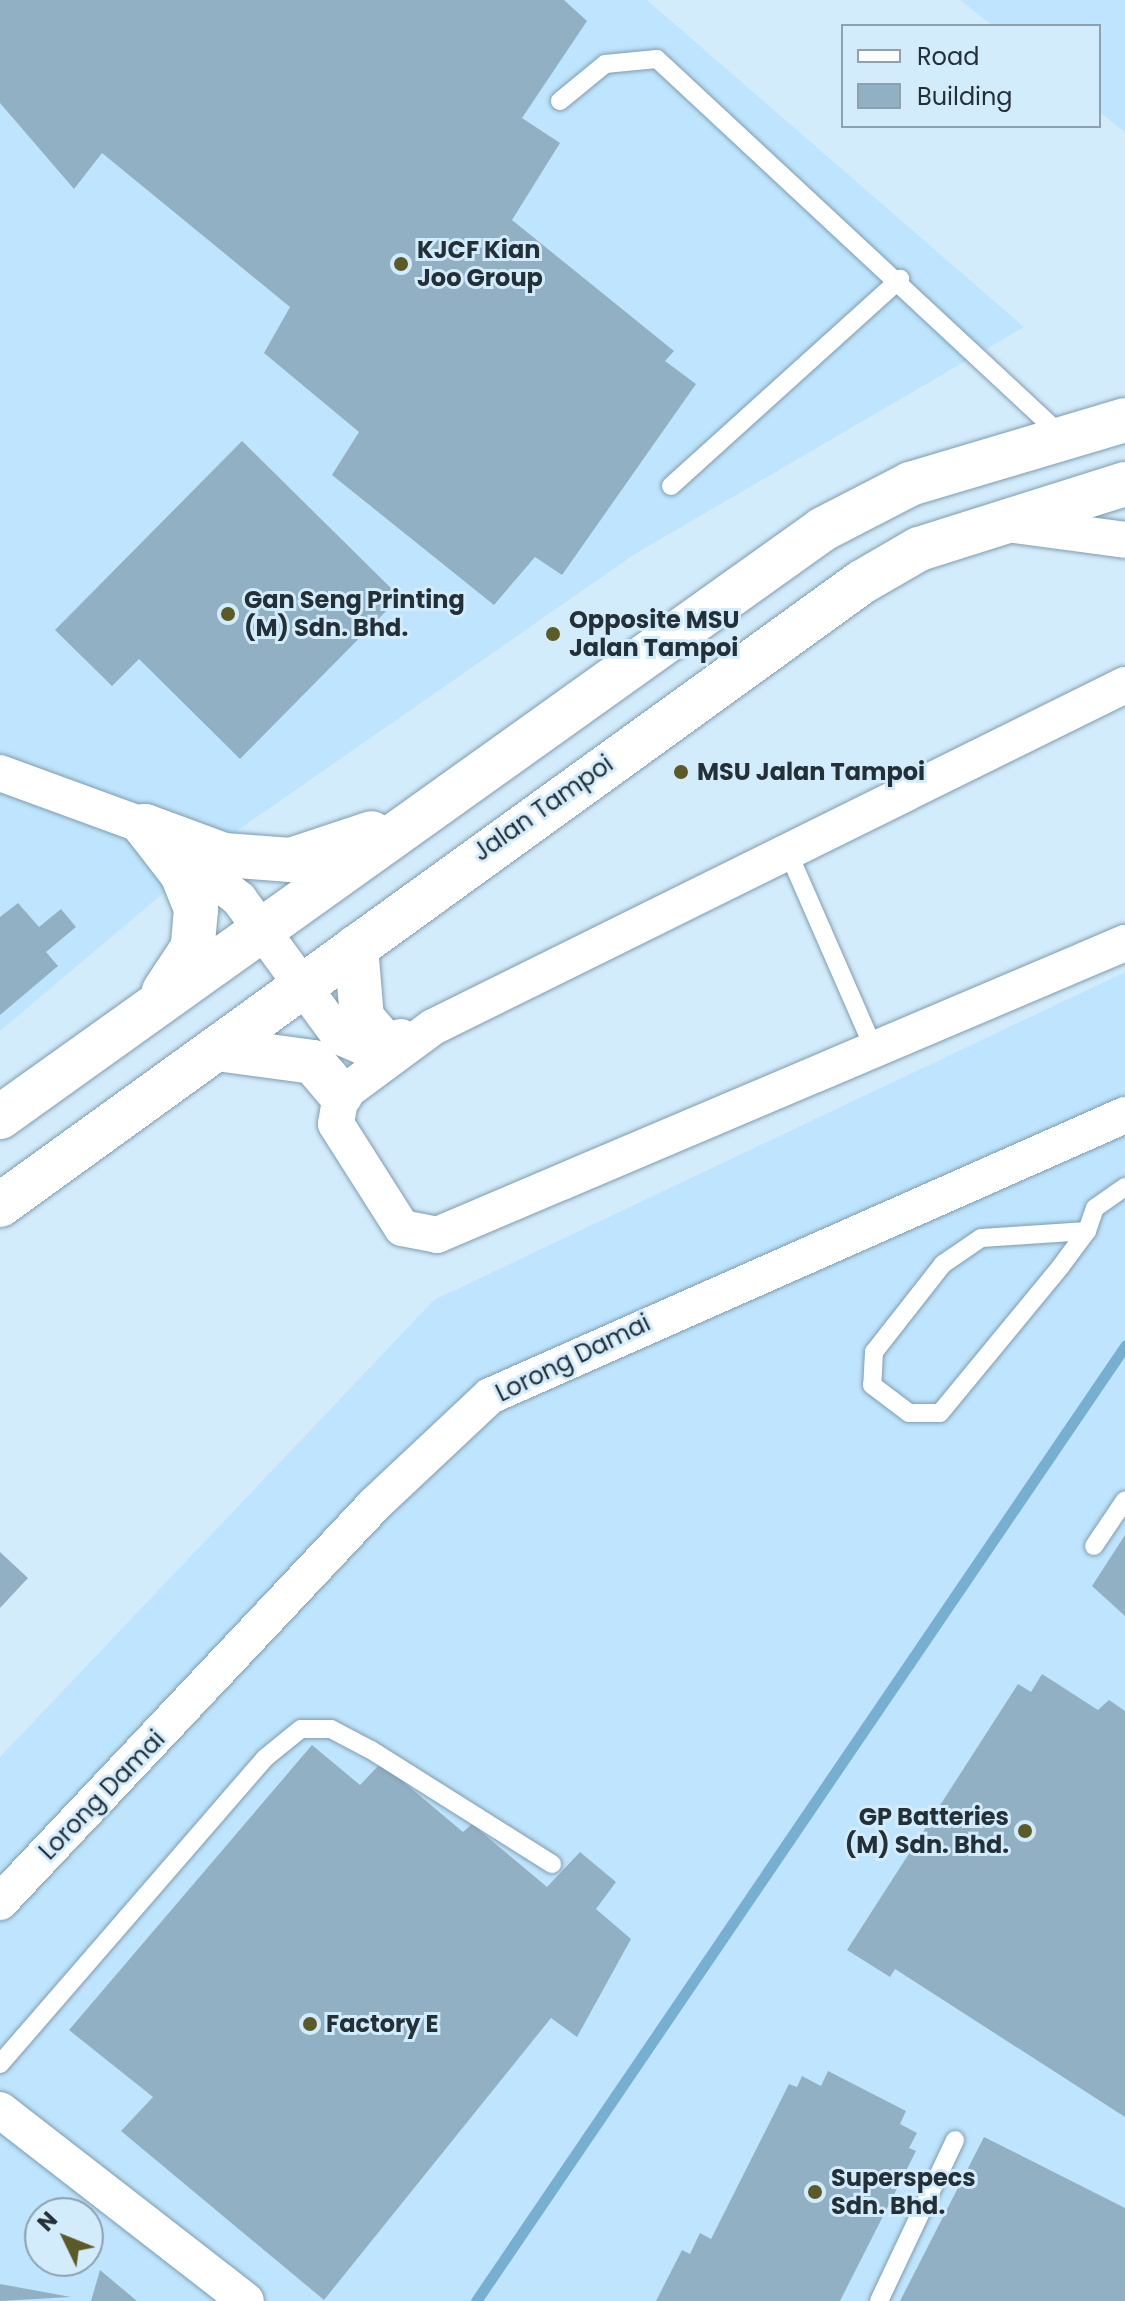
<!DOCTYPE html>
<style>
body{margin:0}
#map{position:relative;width:1125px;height:2301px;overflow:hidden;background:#d3ecfc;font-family:Poppins,sans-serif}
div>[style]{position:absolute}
.built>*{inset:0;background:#bfe5fe}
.stream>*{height:11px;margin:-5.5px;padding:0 5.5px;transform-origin:5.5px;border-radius:5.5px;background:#77afd1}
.building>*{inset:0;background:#92b0c3}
.roads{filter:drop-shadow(0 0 2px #7f9caf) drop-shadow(0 0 2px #7f9caf)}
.service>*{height:18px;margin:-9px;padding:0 9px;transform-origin:9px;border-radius:9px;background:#fff}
.minor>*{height:36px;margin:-18px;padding:0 18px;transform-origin:18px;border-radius:18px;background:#fff}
.primary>*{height:44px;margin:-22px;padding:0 22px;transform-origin:22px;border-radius:22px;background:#fff}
.dots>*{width:22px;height:22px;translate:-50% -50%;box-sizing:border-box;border:4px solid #d3ecfc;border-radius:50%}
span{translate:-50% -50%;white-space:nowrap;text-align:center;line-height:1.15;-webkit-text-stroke:6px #d3ecfc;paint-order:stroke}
.poi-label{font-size:24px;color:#243038;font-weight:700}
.left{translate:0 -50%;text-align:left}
.right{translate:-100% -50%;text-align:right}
.street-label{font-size:24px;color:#243038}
.legend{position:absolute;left:841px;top:24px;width:260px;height:104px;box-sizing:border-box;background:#d3ecfc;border:2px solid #8da1ae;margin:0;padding:10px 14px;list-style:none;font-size:24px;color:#243038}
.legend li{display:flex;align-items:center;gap:16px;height:40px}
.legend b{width:40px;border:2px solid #8da1ae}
.north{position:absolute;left:24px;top:2197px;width:80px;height:80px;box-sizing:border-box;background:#d3ecfc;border:2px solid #8da1ae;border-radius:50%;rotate:313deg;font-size:22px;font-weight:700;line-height:32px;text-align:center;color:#243038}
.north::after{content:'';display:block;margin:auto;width:28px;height:36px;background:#5c5b28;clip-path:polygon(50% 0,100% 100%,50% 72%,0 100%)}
</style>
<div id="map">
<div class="built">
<div style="clip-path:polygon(0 0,647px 0,1024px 327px,635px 554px,238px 830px,0 1031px)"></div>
<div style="clip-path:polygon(960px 0,1125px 0,1125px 132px,1099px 112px,1099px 26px,993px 26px)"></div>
<div style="clip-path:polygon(evenodd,1125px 972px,1125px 2301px,0 2301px,0 1757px,434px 1300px,1125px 972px,40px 2213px,88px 2213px,88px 2261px,40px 2261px,40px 2213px)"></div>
</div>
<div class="stream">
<div style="left:476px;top:2301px;width:1155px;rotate:-55.8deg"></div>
</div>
<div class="building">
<div style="clip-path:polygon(0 0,564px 0,587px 21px,522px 118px,560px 143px,512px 220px,674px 351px,665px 361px,696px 384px,562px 575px,535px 557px,494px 605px,332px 475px,359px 432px,264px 353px,290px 307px,102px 153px,74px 189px,0 103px)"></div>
<div style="clip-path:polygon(242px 441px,400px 597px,240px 759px,139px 659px,112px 686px,55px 630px)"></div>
<div style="clip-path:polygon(18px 903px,39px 927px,61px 909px,76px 927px,46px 952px,58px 966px,0 1015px,0 917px)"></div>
<div style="clip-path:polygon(1125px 1535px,1125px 1616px,1092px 1586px)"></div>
<div style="clip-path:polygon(0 1552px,28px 1578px,0 1608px)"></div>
<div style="clip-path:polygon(1042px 1674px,1098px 1710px,1109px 1700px,1125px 1711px,1125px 2117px,895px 1969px,890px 1977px,847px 1950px,1018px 1684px,1031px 1692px)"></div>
<div style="clip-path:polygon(312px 1745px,360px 1785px,381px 1763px,463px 1832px,472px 1824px,547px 1887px,580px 1852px,616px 1882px,596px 1909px,631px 1939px,577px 2037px,551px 2018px,324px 2300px,121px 2131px,153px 2097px,69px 2030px)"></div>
<div style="clip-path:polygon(828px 2071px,906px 2111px,900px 2124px,917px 2133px,909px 2148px,916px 2151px,840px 2301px,656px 2301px,682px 2250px,690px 2254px,700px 2233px,711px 2239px,789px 2084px,797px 2087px,802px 2076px,821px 2086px)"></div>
<div style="clip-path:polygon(984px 2137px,1125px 2208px,1125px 2301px,900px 2301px)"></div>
<div style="clip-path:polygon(100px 2270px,137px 2301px,91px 2301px)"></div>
<div style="clip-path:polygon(0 2284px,71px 2297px,0 2301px)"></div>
</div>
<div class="roads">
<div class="service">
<div style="left:560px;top:101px;width:58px;rotate:-39.4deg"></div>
<div style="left:605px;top:64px;width:52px;rotate:-5.5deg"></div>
<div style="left:657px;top:59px;width:552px;rotate:42.94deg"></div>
<div style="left:671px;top:486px;width:309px;rotate:-42.1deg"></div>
<div style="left:788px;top:852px;width:215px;rotate:66.4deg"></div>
<div style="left:1087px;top:1231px;width:106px;rotate:176.2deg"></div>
<div style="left:981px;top:1238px;width:46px;rotate:145.6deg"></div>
<div style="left:943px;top:1264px;width:112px;rotate:128.1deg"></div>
<div style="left:874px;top:1352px;width:33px;rotate:93deg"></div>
<div style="left:872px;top:1385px;width:46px;rotate:37.1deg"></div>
<div style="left:909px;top:1413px;width:31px"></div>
<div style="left:940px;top:1413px;width:190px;rotate:-50.5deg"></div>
<div style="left:1061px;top:1266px;width:44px;rotate:-53.4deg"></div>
<div style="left:1087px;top:1231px;width:24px;rotate:-71deg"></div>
<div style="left:1095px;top:1208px;width:37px;rotate:-35deg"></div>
<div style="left:1094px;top:1546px;width:55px;rotate:-56deg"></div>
<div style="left:0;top:2064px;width:405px;rotate:-49.1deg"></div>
<div style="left:265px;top:1758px;width:46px;rotate:-38.9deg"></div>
<div style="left:301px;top:1729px;width:30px"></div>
<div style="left:331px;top:1729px;width:45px;rotate:27.7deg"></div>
<div style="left:371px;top:1750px;width:214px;rotate:32.2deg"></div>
<div style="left:879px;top:2301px;width:178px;rotate:-64.7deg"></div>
</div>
<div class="minor">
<div style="left:1000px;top:523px;width:126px;rotate:7.7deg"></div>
<div style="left:1125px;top:685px;width:772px;rotate:153.7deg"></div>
<div style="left:433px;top:1027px;width:114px;rotate:143.5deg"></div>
<div style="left:341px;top:1095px;width:29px;rotate:100deg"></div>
<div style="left:336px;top:1124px;width:123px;rotate:57.6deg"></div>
<div style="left:402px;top:1228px;width:36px;rotate:11deg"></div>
<div style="left:437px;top:1235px;width:747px;rotate:-23deg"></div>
<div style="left:0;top:773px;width:154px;rotate:20.1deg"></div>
<div style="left:145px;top:826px;width:119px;rotate:37.8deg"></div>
<div style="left:239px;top:899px;width:171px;rotate:53.8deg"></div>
<div style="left:340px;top:1037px;width:23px;rotate:23deg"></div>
<div style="left:361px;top:1046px;width:41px;rotate:-12.7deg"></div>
<div style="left:0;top:1902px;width:548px;rotate:-46.7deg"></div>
<div style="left:376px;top:1503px;width:156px;rotate:-43.2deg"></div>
<div style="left:490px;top:1396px;width:694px;rotate:-23.87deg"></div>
<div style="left:0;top:2110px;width:311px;rotate:37.8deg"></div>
</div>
<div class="primary">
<div style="left:145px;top:826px;width:84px;rotate:20.2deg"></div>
<div style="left:224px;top:855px;width:67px;rotate:4.3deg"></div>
<div style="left:291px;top:860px;width:85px;rotate:-18.4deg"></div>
<div style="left:145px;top:826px;width:61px;rotate:52.4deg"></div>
<div style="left:182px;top:874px;width:38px;rotate:68deg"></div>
<div style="left:196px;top:909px;width:38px;rotate:95deg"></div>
<div style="left:193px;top:947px;width:53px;rotate:123.4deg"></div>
<div style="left:356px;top:947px;width:71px;rotate:85.2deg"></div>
<div style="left:362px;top:1018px;width:33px;rotate:49deg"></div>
<div style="left:218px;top:1049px;width:96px;rotate:7.8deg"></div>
<div style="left:313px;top:1062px;width:43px;rotate:49.7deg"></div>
<div style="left:0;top:1117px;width:1011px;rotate:-35.54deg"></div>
<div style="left:823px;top:529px;width:98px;rotate:-27.3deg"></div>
<div style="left:910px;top:484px;width:224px;rotate:-16.6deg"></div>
<div style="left:0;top:1205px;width:1064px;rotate:-35.86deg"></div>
<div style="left:862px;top:582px;width:66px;rotate:-30.1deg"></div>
<div style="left:919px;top:549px;width:216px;rotate:-17.5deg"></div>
</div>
</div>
<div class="dots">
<div style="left:401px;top:264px;background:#5c5b28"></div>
<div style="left:228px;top:614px;background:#5c5b28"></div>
<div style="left:553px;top:634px;background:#5c5b28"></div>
<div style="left:681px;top:772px;background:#5c5b28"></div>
<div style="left:1025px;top:1831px;background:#5c5b28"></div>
<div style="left:310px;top:2024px;background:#5c5b28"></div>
<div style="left:815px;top:2192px;background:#5c5b28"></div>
</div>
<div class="poi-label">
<span class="left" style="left:417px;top:264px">KJCF Kian<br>Joo Group</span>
<span class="left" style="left:244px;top:614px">Gan Seng Printing<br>(M) Sdn. Bhd.</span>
<span class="left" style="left:569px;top:634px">Opposite MSU<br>Jalan Tampoi</span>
<span class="left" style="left:697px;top:772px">MSU Jalan Tampoi</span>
<span class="right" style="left:1009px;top:1831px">GP Batteries<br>(M) Sdn. Bhd.</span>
<span class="left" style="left:326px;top:2024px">Factory E</span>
<span class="left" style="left:831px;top:2192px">Superspecs<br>Sdn. Bhd.</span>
</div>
<div class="street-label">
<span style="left:543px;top:808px;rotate:-35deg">Jalan Tampoi</span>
<span style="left:573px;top:1358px;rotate:-26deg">Lorong Damai</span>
<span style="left:102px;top:1795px;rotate:-46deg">Lorong Damai</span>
</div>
<ul class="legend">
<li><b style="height:10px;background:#fff"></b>Road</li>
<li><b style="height:22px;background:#92b0c3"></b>Building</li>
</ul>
<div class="north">N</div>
</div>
